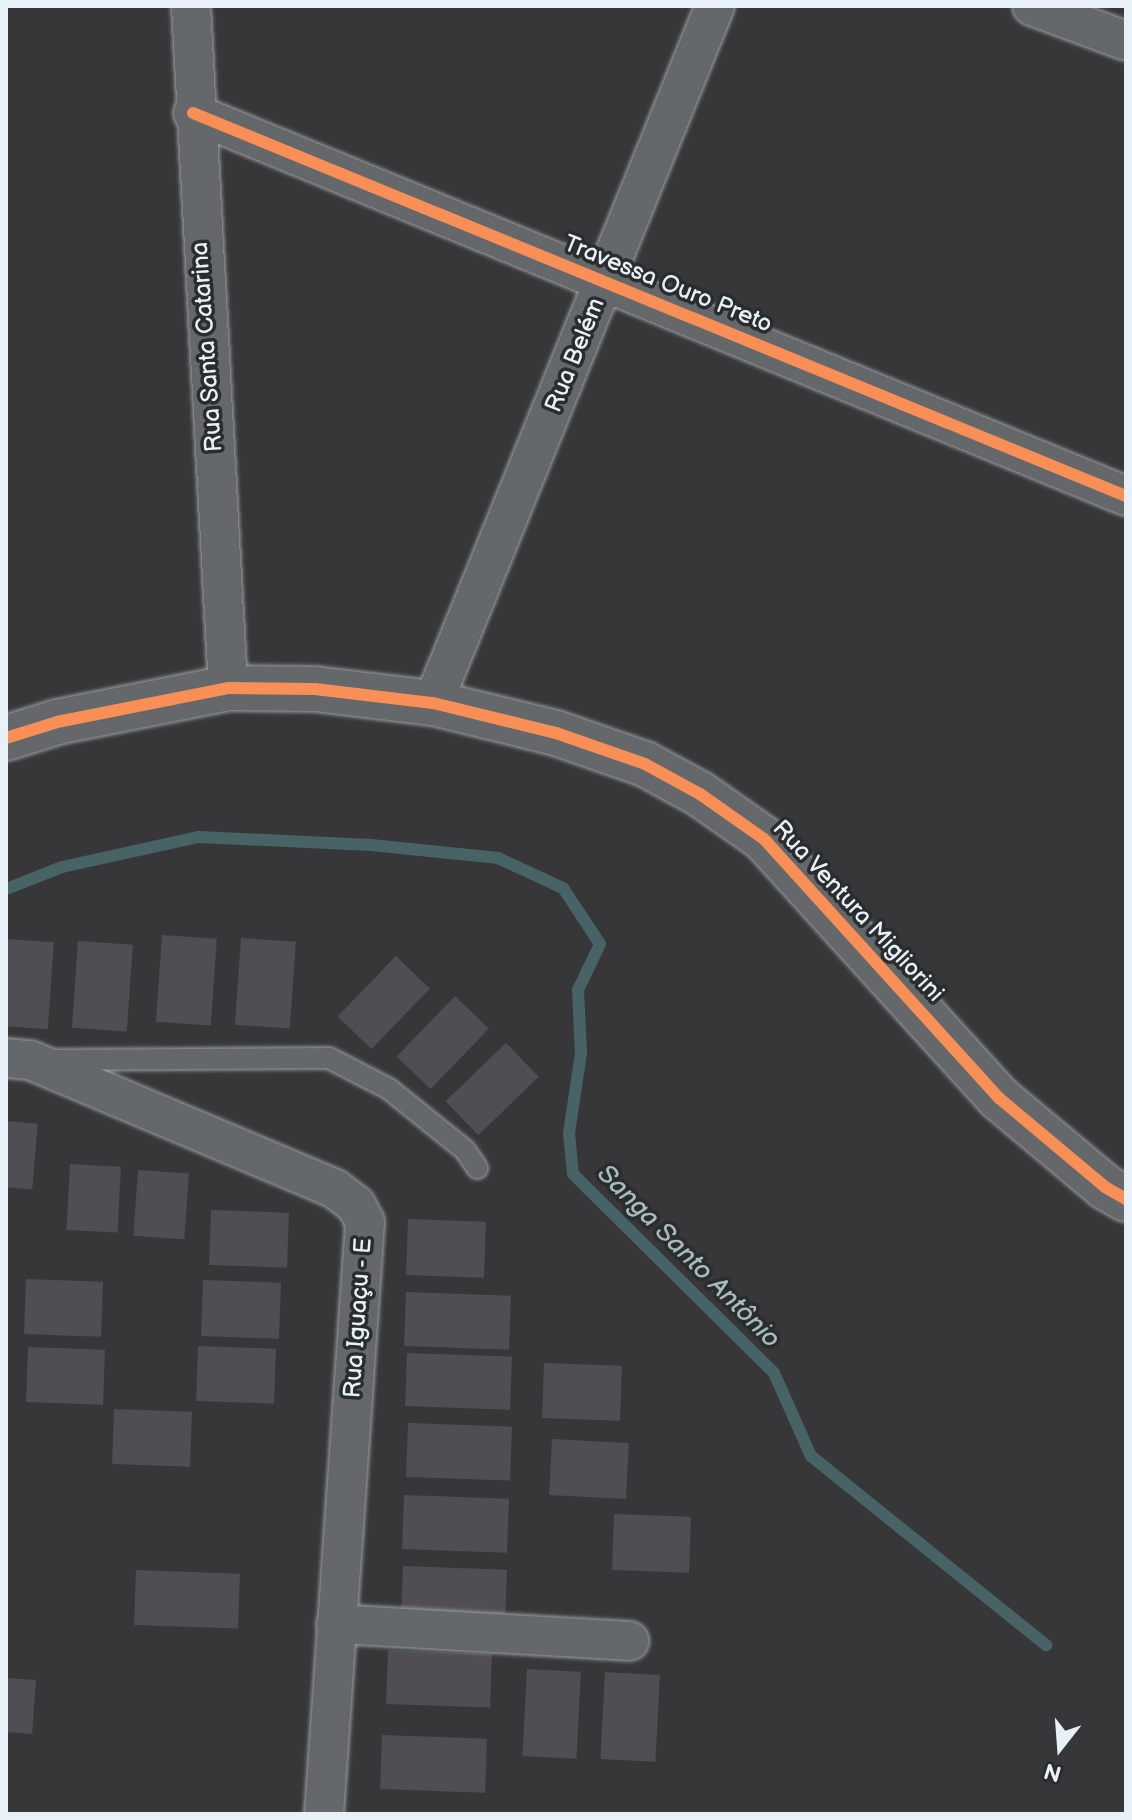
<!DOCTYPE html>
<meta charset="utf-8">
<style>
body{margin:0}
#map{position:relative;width:1132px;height:1820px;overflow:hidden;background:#373739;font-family:"Balsamiq Sans",sans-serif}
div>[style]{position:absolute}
.stream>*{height:12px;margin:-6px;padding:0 6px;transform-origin:6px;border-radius:6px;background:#476366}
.building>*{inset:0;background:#504e52;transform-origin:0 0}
.roads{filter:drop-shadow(0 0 2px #9b9d9f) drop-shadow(0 0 2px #9b9d9f)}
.lane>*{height:20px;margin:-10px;padding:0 10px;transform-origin:10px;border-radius:10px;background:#65686b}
.street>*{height:38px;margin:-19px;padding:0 19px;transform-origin:19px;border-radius:19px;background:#65686b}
.secondary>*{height:44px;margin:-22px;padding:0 22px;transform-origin:22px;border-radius:22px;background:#65686b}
.cycleway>*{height:12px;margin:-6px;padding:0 6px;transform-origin:6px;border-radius:6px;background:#f78f57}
span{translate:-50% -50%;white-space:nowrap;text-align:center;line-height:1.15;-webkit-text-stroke:7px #2a2d2e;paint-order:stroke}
.street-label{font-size:24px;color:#e8f1f8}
.water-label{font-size:26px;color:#a8babf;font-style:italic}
.frame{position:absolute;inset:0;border:8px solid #e8f1f8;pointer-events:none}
.north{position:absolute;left:1020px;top:1708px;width:80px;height:80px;-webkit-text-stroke:6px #2a2d2e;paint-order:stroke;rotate:197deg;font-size:22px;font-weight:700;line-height:32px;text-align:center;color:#e8f1f8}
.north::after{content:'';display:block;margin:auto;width:28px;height:36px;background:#e8f1f8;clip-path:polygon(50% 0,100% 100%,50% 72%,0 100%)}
</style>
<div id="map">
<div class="stream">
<div style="left:6px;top:889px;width:60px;rotate:-21.4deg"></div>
<div style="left:62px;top:867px;width:140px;rotate:-12.4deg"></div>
<div style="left:199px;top:837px;width:172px;rotate:2.7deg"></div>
<div style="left:371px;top:845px;width:128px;rotate:5.8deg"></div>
<div style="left:498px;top:858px;width:72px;rotate:24.8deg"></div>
<div style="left:563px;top:888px;width:67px;rotate:56.5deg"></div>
<div style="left:600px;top:944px;width:51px;rotate:115.6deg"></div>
<div style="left:578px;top:990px;width:63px;rotate:87.3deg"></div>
<div style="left:581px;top:1053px;width:81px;rotate:98.5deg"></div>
<div style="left:569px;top:1133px;width:41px;rotate:84.4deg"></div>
<div style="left:573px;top:1174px;width:283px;rotate:44.7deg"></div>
<div style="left:774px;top:1373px;width:91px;rotate:66deg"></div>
<div style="left:811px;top:1456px;width:302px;rotate:38.8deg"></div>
</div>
<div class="building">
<div style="left:162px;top:935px;width:55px;height:87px;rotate:4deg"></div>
<div style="left:241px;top:938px;width:55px;height:87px;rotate:4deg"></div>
<div style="left:6px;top:939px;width:48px;height:87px;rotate:4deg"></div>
<div style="left:78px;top:941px;width:55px;height:87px;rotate:4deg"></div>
<div style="left:396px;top:956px;width:47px;height:84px;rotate:44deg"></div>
<div style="left:455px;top:996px;width:47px;height:84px;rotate:44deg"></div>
<div style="left:506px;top:1043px;width:47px;height:84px;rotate:46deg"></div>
<div style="left:6px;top:1121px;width:32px;height:66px;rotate:5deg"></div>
<div style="left:70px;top:1164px;width:51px;height:66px;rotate:3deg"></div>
<div style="left:138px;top:1170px;width:51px;height:66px;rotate:4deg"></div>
<div style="left:211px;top:1210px;width:78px;height:55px;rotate:2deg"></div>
<div style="left:408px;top:1219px;width:78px;height:56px;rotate:2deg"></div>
<div style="left:26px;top:1279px;width:77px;height:55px;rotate:2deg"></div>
<div style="left:203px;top:1280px;width:78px;height:56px;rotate:2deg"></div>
<div style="left:406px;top:1292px;width:105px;height:54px;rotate:2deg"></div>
<div style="left:198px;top:1346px;width:78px;height:55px;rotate:2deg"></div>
<div style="left:28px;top:1347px;width:77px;height:55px;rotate:2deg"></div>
<div style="left:407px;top:1353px;width:105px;height:53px;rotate:2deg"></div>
<div style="left:544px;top:1363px;width:78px;height:55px;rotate:2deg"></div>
<div style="left:114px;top:1409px;width:78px;height:55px;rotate:2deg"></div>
<div style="left:408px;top:1423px;width:104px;height:54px;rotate:2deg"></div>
<div style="left:552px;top:1439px;width:77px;height:56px;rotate:3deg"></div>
<div style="left:404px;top:1495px;width:105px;height:54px;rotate:2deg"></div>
<div style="left:614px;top:1514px;width:77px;height:56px;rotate:2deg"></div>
<div style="left:403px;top:1566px;width:104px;height:53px;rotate:2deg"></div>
<div style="left:136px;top:1570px;width:104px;height:55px;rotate:2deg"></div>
<div style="left:388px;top:1650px;width:104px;height:54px;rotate:2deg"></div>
<div style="left:527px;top:1669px;width:54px;height:87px;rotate:3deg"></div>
<div style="left:605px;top:1672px;width:55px;height:87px;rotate:3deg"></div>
<div style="left:6px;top:1678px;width:30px;height:54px;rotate:4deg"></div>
<div style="left:382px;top:1735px;width:105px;height:54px;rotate:2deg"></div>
</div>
<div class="roads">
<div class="lane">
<div style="left:50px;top:1060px;width:279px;rotate:-0.4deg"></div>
<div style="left:329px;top:1058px;width:68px;rotate:27.3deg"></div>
<div style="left:389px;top:1089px;width:97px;rotate:38.8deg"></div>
<div style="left:465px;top:1150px;width:22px;rotate:56deg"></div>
</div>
<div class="street">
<div style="left:191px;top:6px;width:683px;rotate:86.89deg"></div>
<div style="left:1032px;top:6px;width:100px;rotate:20.4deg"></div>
<div style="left:193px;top:113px;width:1009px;rotate:22.32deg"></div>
<div style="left:433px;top:703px;width:752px;rotate:-67.97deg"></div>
<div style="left:6px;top:1058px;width:24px;rotate:5deg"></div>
<div style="left:30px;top:1060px;width:331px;rotate:22.9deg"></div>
<div style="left:335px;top:1189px;width:26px;rotate:37deg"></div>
<div style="left:356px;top:1205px;width:19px;rotate:62deg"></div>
<div style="left:365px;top:1222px;width:593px;rotate:93.96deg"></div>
<div style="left:336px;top:1624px;width:294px;rotate:3.3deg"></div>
</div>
<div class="secondary">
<div style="left:6px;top:738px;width:53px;rotate:-17.4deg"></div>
<div style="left:57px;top:722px;width:174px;rotate:-11.2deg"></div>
<div style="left:228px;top:688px;width:87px;rotate:0.7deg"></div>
<div style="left:315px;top:689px;width:119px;rotate:6.8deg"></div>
<div style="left:433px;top:703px;width:127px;rotate:13.7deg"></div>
<div style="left:556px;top:733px;width:94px;rotate:19.2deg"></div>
<div style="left:645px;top:764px;width:63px;rotate:28.6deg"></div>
<div style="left:700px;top:794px;width:78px;rotate:35.1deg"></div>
<div style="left:764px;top:839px;width:350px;rotate:47.8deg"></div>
<div style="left:999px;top:1098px;width:138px;rotate:40deg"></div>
<div style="left:1105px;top:1187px;width:24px;rotate:30deg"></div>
</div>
</div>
<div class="cycleway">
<div style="left:193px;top:113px;width:1009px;rotate:22.32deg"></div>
<div style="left:6px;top:738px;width:53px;rotate:-17.4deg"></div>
<div style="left:57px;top:722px;width:174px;rotate:-11.2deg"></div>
<div style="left:228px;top:688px;width:87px;rotate:0.7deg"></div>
<div style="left:315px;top:689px;width:119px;rotate:6.8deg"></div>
<div style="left:433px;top:703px;width:127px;rotate:13.7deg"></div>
<div style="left:556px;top:733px;width:94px;rotate:19.2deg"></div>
<div style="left:645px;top:764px;width:63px;rotate:28.6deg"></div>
<div style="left:700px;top:794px;width:78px;rotate:35.1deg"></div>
<div style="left:764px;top:839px;width:350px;rotate:47.8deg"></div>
<div style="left:999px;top:1098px;width:138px;rotate:40deg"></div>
<div style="left:1105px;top:1187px;width:24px;rotate:30deg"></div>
</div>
<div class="street-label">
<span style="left:668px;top:284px;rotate:22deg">Travessa Ouro Preto</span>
<span style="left:207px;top:347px;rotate:-94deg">Rua Santa Catarina</span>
<span style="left:575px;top:355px;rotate:-68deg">Rua Belém</span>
<span style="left:858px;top:911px;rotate:47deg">Rua Ventura Migliorini</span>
<span style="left:358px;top:1318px;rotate:-86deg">Rua Iguaçu - E</span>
</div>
<div class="water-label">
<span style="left:688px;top:1257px;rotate:45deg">Sanga Santo Antônio</span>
</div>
<div class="frame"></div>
<div class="north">N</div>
</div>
